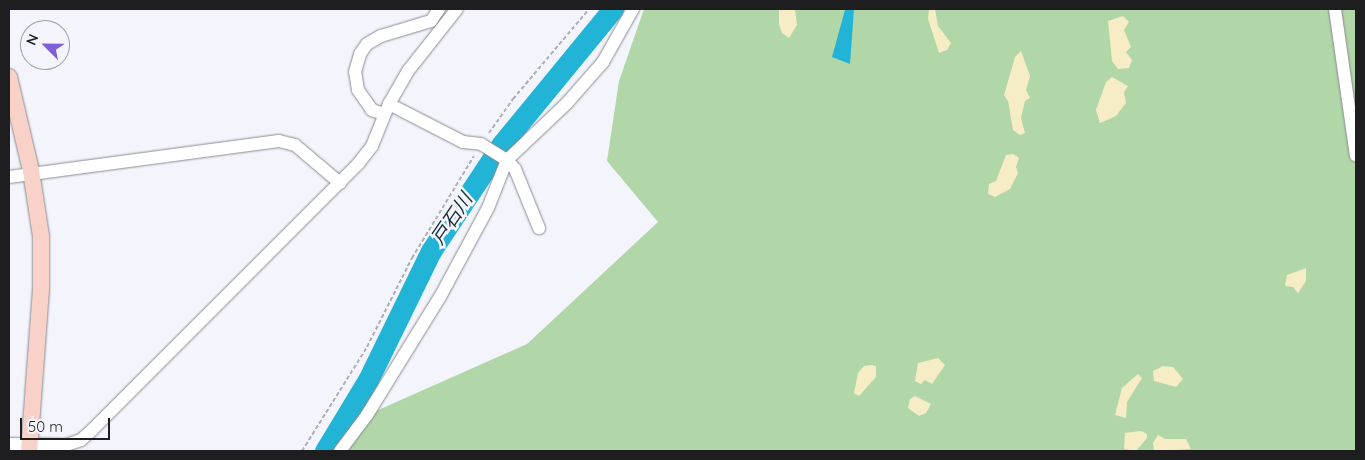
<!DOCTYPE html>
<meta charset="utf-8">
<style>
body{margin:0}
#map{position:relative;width:1365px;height:460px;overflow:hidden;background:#f4f5fc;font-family:Quicksand,"Noto Sans JP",sans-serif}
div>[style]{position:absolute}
.green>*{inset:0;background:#b1d7a9}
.sand>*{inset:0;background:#f6ecc6}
.water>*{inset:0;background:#22b4d7}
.river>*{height:21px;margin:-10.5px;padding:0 10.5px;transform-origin:10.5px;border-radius:10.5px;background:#22b4d7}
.path>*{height:2px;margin-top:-1px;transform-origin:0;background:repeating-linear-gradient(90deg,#afb0b5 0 4px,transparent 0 6.5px)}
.roads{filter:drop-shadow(0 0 1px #8b8b92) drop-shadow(0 0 1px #8b8b92)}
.minor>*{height:12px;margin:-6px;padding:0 6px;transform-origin:6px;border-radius:6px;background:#fff}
.major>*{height:16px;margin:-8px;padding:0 8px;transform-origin:8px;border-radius:8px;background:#f8d1c8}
span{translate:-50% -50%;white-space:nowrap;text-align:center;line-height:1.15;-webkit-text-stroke:5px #f4f5fc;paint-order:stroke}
.water-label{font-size:19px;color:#172e34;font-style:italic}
.frame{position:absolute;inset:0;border:10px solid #1e1e20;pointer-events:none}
.north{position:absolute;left:20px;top:20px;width:50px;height:50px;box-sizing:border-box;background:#f4f5fc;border:1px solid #9e9fa4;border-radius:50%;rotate:293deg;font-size:14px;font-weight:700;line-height:20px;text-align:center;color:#1e1e20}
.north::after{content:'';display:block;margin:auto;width:18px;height:22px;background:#805fda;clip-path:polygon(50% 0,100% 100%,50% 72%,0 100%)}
.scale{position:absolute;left:20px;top:418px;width:90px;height:22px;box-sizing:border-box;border:2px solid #1e1e20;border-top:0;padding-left:6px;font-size:15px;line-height:18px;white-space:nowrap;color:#1e1e20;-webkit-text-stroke:4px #f4f5fc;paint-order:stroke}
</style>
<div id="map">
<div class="green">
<div style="clip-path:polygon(644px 9px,1356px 9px,1356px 451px,343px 451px,367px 415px,527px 344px,658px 222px,607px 161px,619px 81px)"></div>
</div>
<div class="sand">
<div style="clip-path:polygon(779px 9px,795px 9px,797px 25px,789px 38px,782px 33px,779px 24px)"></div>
<div style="clip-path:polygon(935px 9px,938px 26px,951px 43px,947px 50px,939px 53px,928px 19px,929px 10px)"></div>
<div style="clip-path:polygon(1123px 16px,1129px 22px,1124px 30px,1131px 47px,1126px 52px,1132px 60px,1129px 68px,1118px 69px,1112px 61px,1108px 21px)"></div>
<div style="clip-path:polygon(1021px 51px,1030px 76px,1026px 90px,1030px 98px,1025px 101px,1021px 118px,1025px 133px,1020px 135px,1013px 130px,1008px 101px,1004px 95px,1015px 57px)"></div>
<div style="clip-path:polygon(1112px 77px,1128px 86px,1124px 92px,1126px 103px,1116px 116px,1100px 123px,1096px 110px,1106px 82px)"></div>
<div style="clip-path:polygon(1013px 154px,1019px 158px,1016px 167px,1018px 173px,1010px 189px,995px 197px,988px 194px,989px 184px,996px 181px,1006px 155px)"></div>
<div style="clip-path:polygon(1306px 268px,1306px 281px,1298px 293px,1293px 287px,1285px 286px,1287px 275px)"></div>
<div style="clip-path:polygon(938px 358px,945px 365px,932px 384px,925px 380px,921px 384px,915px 381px,918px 363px)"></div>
<div style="clip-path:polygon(871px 365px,876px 366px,876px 377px,859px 396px,854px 393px,858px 373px,864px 366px)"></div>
<div style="clip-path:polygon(1163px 366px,1173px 367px,1183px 379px,1176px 387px,1154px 381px,1153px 371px)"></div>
<div style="clip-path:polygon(1138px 374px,1142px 378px,1127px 402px,1126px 418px,1115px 415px,1122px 388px)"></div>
<div style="clip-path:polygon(915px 396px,931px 404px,926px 413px,919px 416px,908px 408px,910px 399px)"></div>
<div style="clip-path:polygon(1141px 431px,1147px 434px,1147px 438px,1136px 451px,1124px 449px,1125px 433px)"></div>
<div style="clip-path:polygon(1158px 435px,1165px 439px,1186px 439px,1191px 449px,1154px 451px,1153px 443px)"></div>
</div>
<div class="water">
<div style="clip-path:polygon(854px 9px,850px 64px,832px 57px,845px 10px)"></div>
</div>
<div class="river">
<div style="left:325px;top:451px;width:83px;rotate:-58.8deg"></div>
<div style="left:368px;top:380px;width:144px;rotate:-64deg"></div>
<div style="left:431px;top:251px;width:128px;rotate:-56.4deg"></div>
<div style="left:502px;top:144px;width:175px;rotate:-50.6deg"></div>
</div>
<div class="path">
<div style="left:489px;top:133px;width:42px;rotate:-54.8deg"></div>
<div style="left:513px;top:99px;width:118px;rotate:-49.8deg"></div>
<div style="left:302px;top:451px;width:123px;rotate:-58deg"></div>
<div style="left:367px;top:347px;width:100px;rotate:-63.2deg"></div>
<div style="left:412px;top:258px;width:119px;rotate:-58.7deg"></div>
</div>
<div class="roads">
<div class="minor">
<div style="left:1335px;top:9px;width:148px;rotate:81.9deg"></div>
<div style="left:389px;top:104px;width:83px;rotate:27.2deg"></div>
<div style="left:463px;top:142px;width:18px;rotate:6deg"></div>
<div style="left:481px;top:144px;width:31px;rotate:32deg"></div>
<div style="left:507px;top:160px;width:12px;rotate:48deg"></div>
<div style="left:515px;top:169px;width:64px;rotate:67.9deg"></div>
<div style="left:384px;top:114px;width:13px;rotate:-162deg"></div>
<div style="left:372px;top:110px;width:24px;rotate:-125deg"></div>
<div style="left:358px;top:90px;width:18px;rotate:-99deg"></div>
<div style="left:355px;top:72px;width:19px;rotate:-74deg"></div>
<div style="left:360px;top:54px;width:12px;rotate:-55deg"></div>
<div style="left:367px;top:44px;width:16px;rotate:-30deg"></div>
<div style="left:381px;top:36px;width:52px;rotate:-16.7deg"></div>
<div style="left:431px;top:21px;width:14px;rotate:-56deg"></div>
<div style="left:9px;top:177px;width:272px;rotate:-7.6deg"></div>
<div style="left:279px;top:141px;width:16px;rotate:14deg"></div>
<div style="left:295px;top:145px;width:59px;rotate:40.2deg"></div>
<div style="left:9px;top:444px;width:57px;rotate:1deg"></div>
<div style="left:66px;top:445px;width:16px;rotate:-18deg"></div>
<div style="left:81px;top:440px;width:15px;rotate:-42deg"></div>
<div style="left:92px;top:430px;width:376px;rotate:-45deg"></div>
<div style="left:358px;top:164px;width:23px;rotate:-52deg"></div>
<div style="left:372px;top:146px;width:45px;rotate:-68deg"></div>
<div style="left:389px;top:104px;width:38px;rotate:-60deg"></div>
<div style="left:408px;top:71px;width:79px;rotate:-51.7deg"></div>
<div style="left:340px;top:451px;width:45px;rotate:-53.1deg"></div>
<div style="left:367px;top:415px;width:139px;rotate:-58.3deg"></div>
<div style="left:440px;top:297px;width:101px;rotate:-61.7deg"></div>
<div style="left:488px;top:208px;width:52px;rotate:-68.4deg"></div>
<div style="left:507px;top:160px;width:83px;rotate:-43.5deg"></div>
<div style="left:567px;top:103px;width:55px;rotate:-48.7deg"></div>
<div style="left:603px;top:62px;width:61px;rotate:-60.5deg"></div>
</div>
<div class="major">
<div style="left:9px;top:77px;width:97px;rotate:76.8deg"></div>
<div style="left:31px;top:171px;width:66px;rotate:81.3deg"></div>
<div style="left:41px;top:236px;width:53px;rotate:90deg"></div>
<div style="left:41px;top:289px;width:162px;rotate:94.2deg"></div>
</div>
</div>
<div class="water-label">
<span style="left:452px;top:219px;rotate:-56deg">戸石川</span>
</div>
<div class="frame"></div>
<div class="north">N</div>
<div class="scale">50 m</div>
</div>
